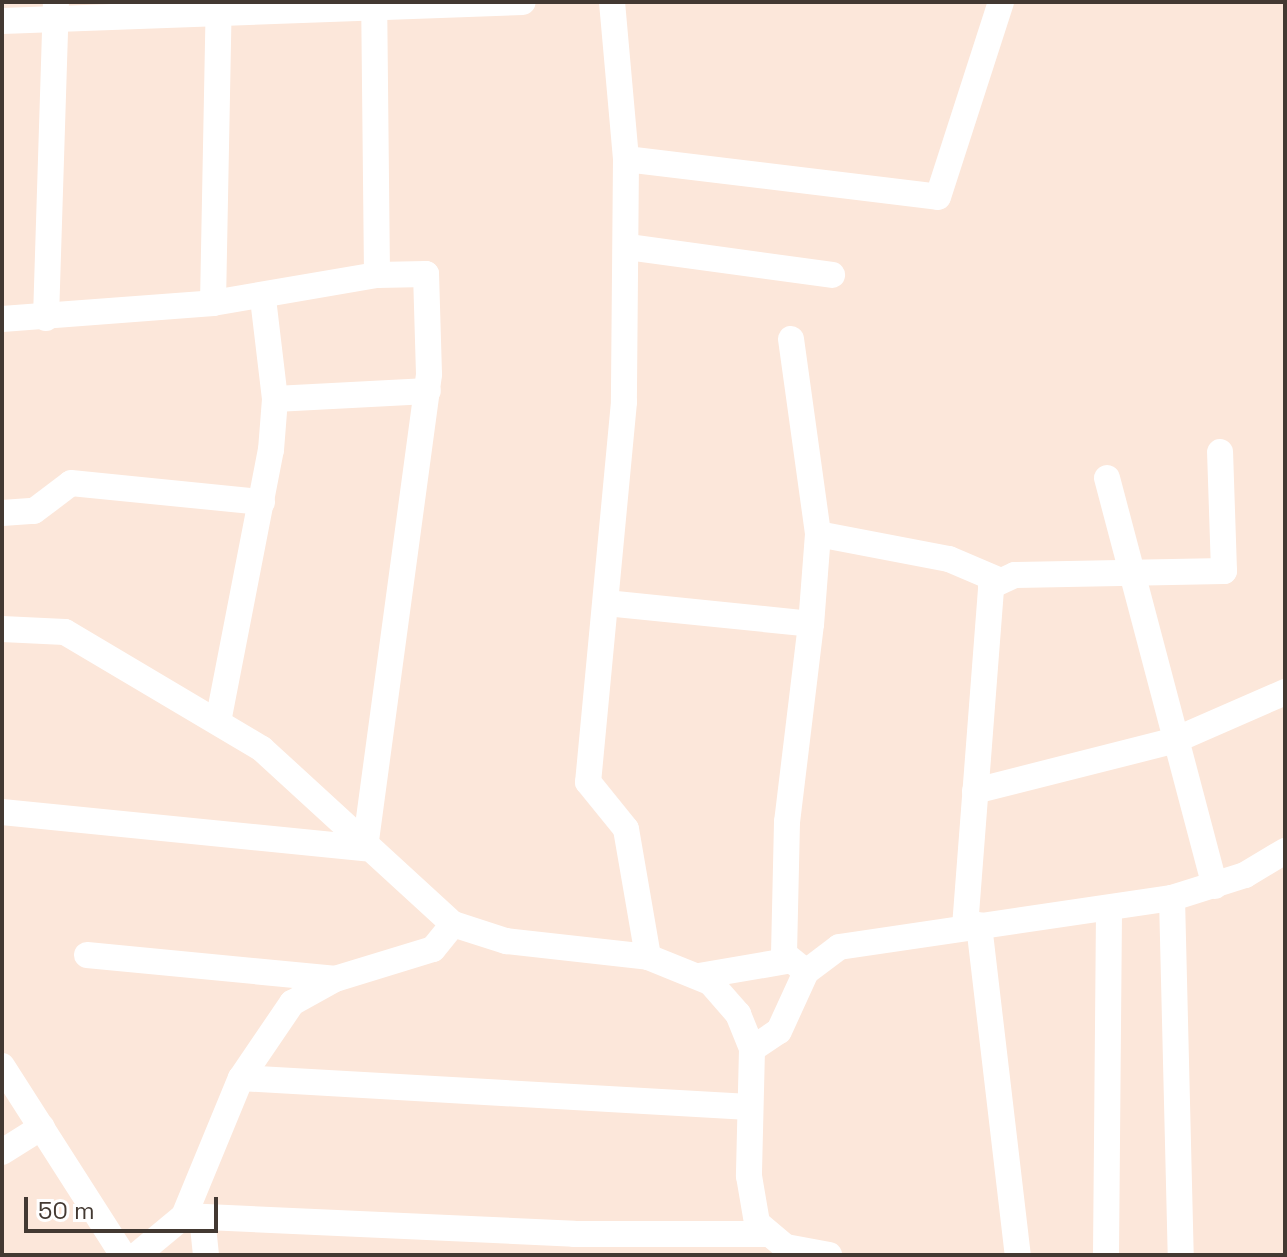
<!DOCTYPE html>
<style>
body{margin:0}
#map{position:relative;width:1287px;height:1257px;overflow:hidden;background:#fce7da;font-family:"Space Grotesk",sans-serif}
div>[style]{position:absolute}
.minor>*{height:26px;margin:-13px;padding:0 13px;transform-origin:13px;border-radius:13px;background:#fff}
span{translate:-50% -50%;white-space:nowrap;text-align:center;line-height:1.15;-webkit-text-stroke:6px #fff;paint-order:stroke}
.frame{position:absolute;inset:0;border:4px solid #433932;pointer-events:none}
.scale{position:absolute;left:24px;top:1197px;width:194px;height:36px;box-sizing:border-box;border:4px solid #433932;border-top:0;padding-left:10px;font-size:24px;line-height:28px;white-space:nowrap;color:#433932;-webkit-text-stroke:6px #fff;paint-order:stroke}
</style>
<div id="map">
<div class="minor">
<div style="left:612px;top:2px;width:158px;rotate:84.9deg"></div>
<div style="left:626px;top:159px;width:243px;rotate:90.5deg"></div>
<div style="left:624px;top:402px;width:382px;rotate:95.4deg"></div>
<div style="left:588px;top:782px;width:60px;rotate:51deg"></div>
<div style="left:626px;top:829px;width:130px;rotate:80.2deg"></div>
<div style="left:2px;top:21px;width:521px;rotate:-2.09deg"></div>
<div style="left:626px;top:159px;width:314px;rotate:6.9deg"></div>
<div style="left:938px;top:197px;width:205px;rotate:-72.1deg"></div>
<div style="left:628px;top:247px;width:206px;rotate:7.8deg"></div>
<div style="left:213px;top:303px;width:166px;rotate:-9.7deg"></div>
<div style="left:377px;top:275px;width:273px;rotate:-90.6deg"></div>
<div style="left:46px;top:318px;width:316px;rotate:-88.2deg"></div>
<div style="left:2px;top:319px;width:212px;rotate:-4.3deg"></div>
<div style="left:213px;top:303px;width:301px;rotate:-88.9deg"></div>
<div style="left:791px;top:339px;width:197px;rotate:82.1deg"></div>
<div style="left:818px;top:534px;width:90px;rotate:94.4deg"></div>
<div style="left:275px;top:399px;width:153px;rotate:-3deg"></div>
<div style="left:1107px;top:478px;width:422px;rotate:75.2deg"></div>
<div style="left:2px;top:513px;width:32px;rotate:-4deg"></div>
<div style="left:34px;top:511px;width:46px;rotate:-37.1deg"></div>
<div style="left:71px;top:483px;width:192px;rotate:5.7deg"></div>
<div style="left:818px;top:534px;width:133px;rotate:10.8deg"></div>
<div style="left:949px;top:559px;width:51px;rotate:23.1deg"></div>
<div style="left:606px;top:603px;width:206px;rotate:5.8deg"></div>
<div style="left:811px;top:624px;width:199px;rotate:96.9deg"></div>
<div style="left:787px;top:822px;width:132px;rotate:91.3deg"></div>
<div style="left:784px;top:954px;width:28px;rotate:39deg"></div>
<div style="left:2px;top:629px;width:63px;rotate:2.7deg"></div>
<div style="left:65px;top:632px;width:229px;rotate:30.7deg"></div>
<div style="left:262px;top:749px;width:259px;rotate:42.5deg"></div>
<div style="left:453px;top:924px;width:56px;rotate:17.8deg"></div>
<div style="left:506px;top:941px;width:143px;rotate:6.4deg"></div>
<div style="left:648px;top:957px;width:67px;rotate:22deg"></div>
<div style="left:710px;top:982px;width:43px;rotate:48.8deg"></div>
<div style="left:738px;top:1014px;width:38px;rotate:68deg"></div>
<div style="left:752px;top:1049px;width:127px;rotate:91.4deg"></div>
<div style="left:749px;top:1176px;width:48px;rotate:80.3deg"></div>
<div style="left:757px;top:1223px;width:38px;rotate:40deg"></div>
<div style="left:786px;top:1247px;width:44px;rotate:10.5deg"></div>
<div style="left:218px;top:722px;width:277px;rotate:-79deg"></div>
<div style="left:271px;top:450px;width:51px;rotate:-85.5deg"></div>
<div style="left:275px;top:399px;width:102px;rotate:-96.8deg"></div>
<div style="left:975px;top:791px;width:204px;rotate:-14.2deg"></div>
<div style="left:1173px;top:741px;width:122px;rotate:-23.6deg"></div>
<div style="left:2px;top:812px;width:365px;rotate:5.7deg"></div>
<div style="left:365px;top:848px;width:478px;rotate:-82.3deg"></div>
<div style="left:429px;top:374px;width:100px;rotate:-91.7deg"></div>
<div style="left:426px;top:274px;width:49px;rotate:178.8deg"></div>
<div style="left:1172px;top:898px;width:357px;rotate:88.6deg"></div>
<div style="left:979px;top:925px;width:332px;rotate:83.3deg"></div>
<div style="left:965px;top:927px;width:342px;rotate:-85.6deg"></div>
<div style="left:991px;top:586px;width:26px;rotate:-25deg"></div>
<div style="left:1015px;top:575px;width:209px;rotate:-1.1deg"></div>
<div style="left:1224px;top:571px;width:119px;rotate:-91.9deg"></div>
<div style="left:87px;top:955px;width:248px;rotate:5.5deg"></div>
<div style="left:699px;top:976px;width:89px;rotate:-9.7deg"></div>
<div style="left:752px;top:1049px;width:32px;rotate:-34deg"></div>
<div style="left:779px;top:1031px;width:65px;rotate:-65.4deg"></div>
<div style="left:806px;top:972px;width:41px;rotate:-37.1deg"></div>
<div style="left:839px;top:947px;width:337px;rotate:-8.4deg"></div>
<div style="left:1172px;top:898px;width:77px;rotate:-17.5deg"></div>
<div style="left:1245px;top:875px;width:47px;rotate:-31deg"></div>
<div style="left:2px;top:1066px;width:224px;rotate:57.4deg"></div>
<div style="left:241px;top:1078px;width:509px;rotate:3.27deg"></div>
<div style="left:2px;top:1152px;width:47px;rotate:-32deg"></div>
<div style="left:184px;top:1216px;width:390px;rotate:2.6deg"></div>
<div style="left:574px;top:1234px;width:191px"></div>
<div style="left:202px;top:1217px;width:38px;rotate:84deg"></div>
<div style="left:137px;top:1255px;width:61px;rotate:-39.7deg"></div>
<div style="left:184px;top:1216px;width:149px;rotate:-67.6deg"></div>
<div style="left:241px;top:1078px;width:91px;rotate:-55.8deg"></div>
<div style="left:292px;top:1003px;width:49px;rotate:-29.2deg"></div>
<div style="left:335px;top:979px;width:102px;rotate:-17deg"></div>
<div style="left:433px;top:949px;width:32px;rotate:-51deg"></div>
<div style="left:1106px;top:1255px;width:347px;rotate:-89.5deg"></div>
</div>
<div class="frame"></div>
<div class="scale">50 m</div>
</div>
